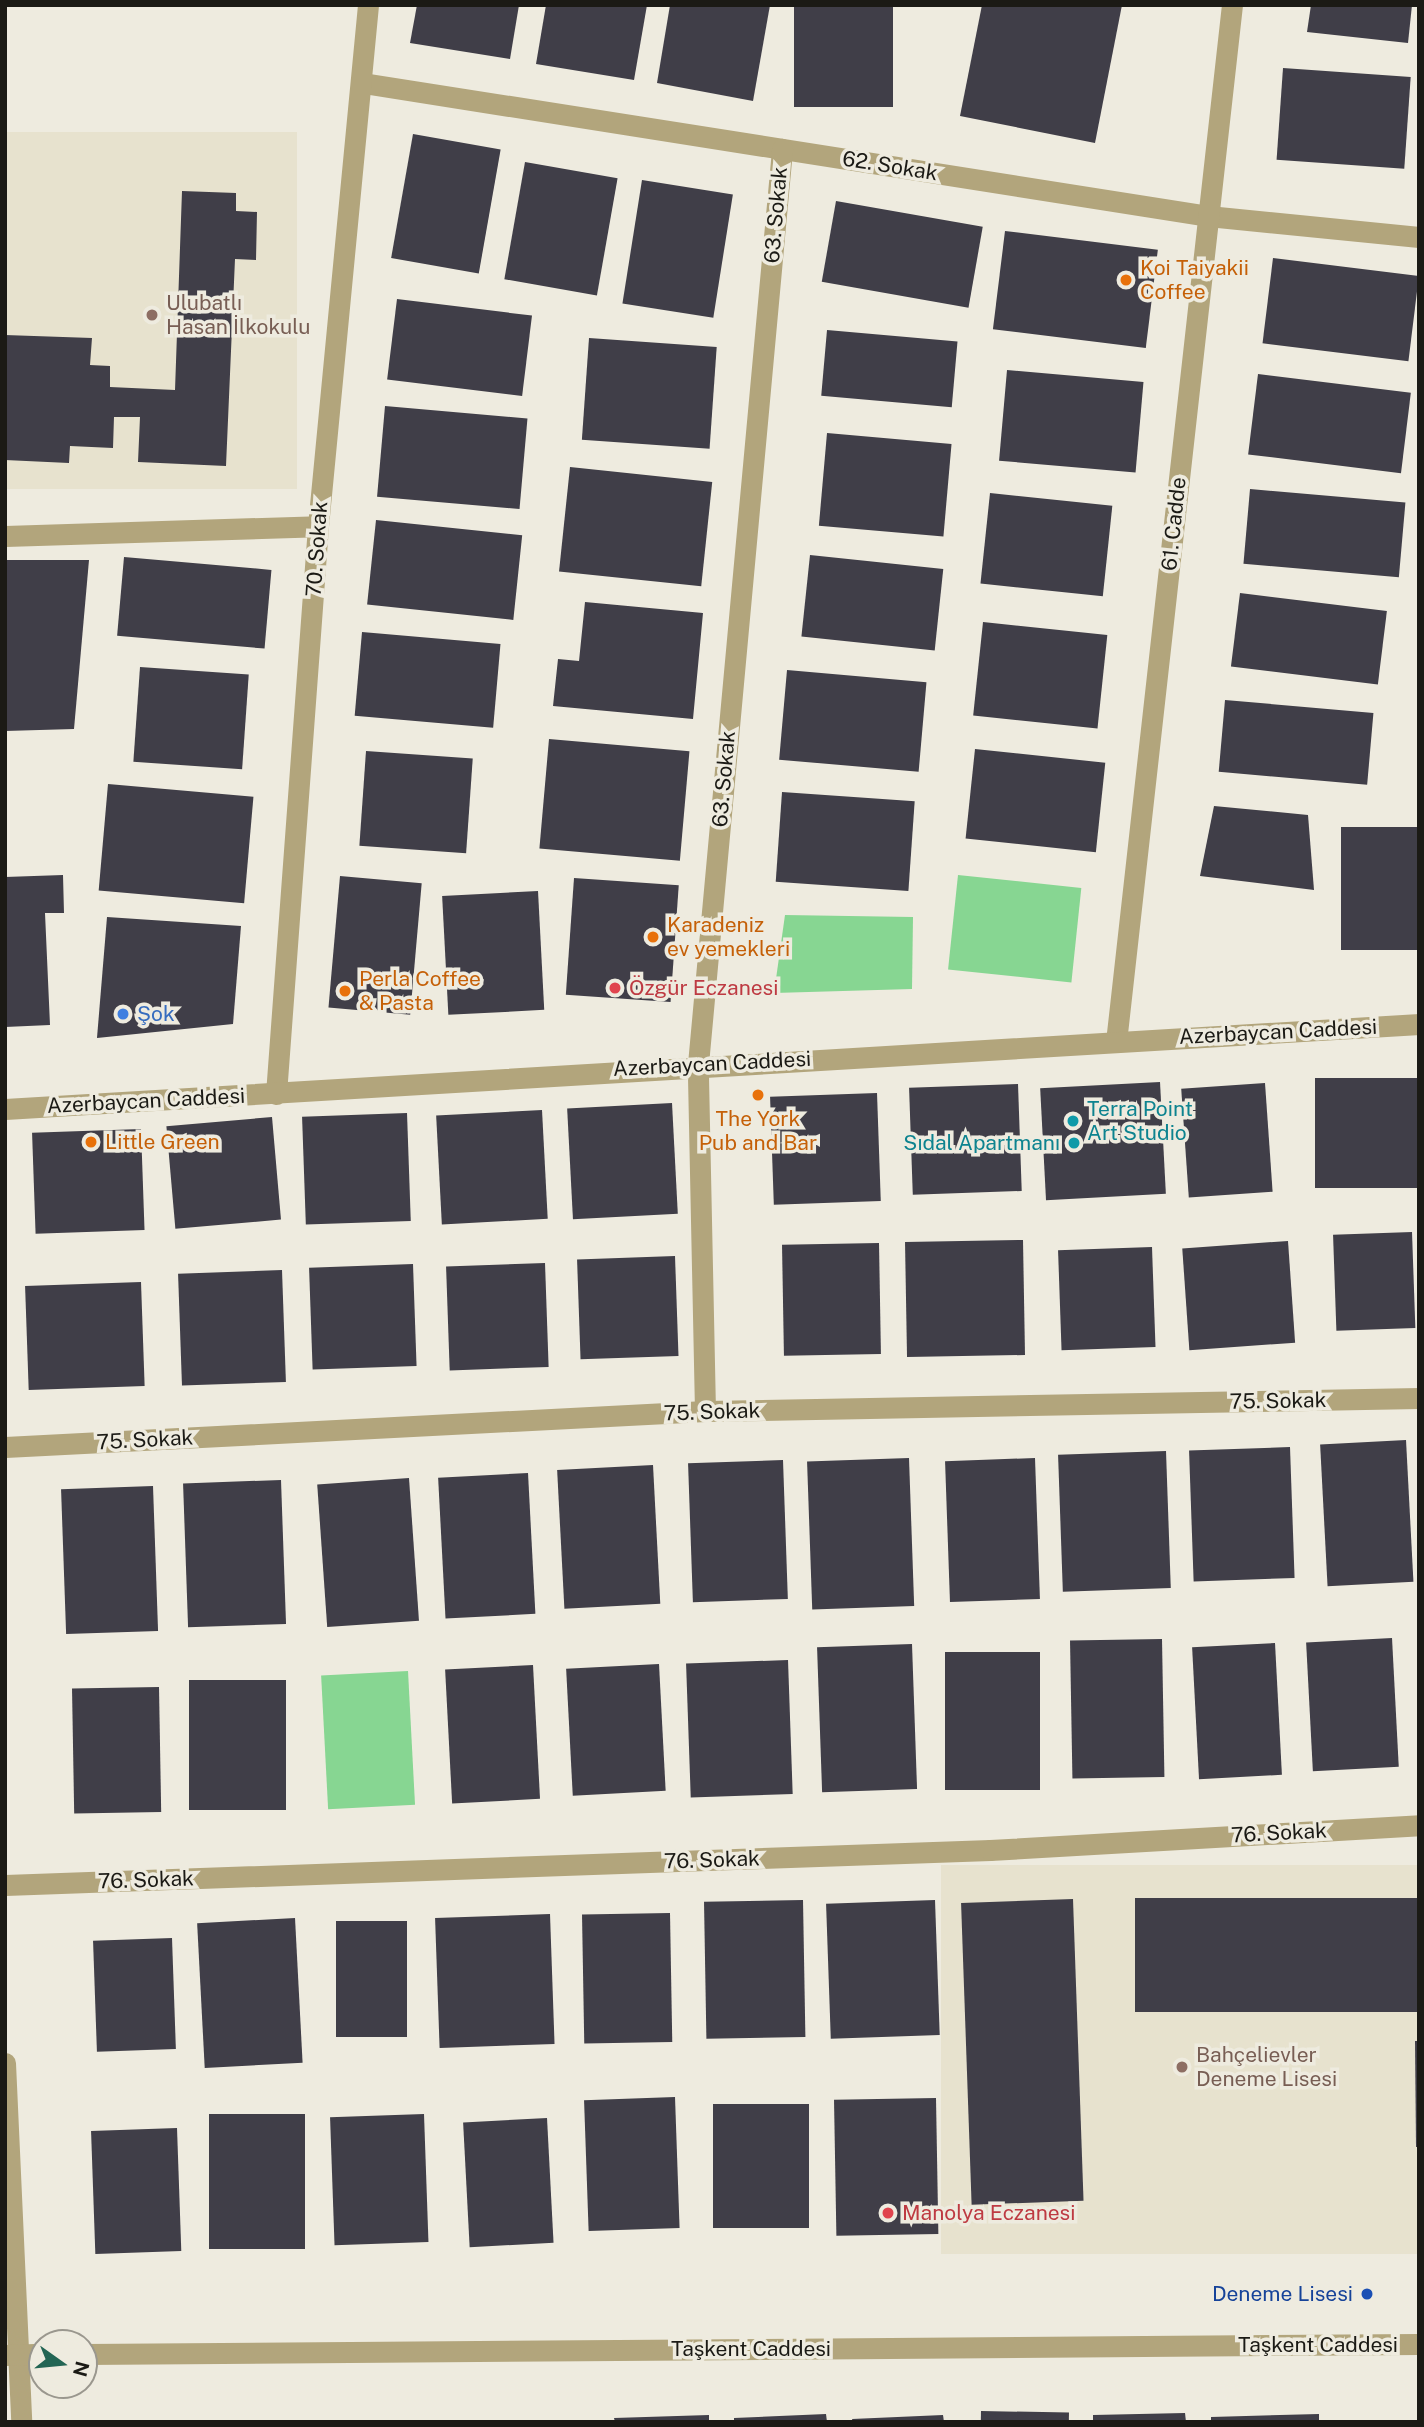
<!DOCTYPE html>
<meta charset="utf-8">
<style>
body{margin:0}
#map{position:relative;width:1424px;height:2427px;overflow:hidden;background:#eeebdf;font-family:"Public Sans",sans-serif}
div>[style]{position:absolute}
.built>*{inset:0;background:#e7e2ce;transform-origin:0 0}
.green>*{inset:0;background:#87d692;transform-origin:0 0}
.building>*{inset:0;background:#403e48;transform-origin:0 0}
.minor>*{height:21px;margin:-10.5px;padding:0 10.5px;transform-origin:10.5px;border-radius:10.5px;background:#b2a57c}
.dots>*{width:19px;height:19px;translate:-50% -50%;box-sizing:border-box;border:4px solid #eeebdf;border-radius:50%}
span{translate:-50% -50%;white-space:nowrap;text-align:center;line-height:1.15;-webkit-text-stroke:7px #eeebdf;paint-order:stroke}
.street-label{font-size:21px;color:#1b1a15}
.food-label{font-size:21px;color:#c56008}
.left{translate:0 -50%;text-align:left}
.education-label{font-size:21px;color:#785e54}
.health-label{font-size:21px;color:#be3a42}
.shop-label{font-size:21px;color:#366cbe}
.culture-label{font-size:21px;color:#0d838f}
.right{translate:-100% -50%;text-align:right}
.transit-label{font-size:21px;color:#164399}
.frame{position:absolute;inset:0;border:7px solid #1b1a15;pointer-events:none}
.north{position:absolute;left:28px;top:2329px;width:70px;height:70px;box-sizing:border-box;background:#eeebdf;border:2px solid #9a978e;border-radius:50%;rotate:105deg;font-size:19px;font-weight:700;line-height:28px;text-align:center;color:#1b1a15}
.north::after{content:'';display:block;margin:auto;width:24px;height:32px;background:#236554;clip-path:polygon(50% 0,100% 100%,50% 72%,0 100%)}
</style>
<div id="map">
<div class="built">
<div style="left:297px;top:132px;width:357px;height:292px;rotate:90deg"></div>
<div style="left:1419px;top:1865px;width:389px;height:478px;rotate:90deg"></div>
</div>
<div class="green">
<div style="left:958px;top:875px;width:124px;height:95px;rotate:6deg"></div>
<div style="clip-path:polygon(785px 915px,913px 917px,912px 989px,774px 993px)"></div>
<div style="left:408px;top:1671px;width:134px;height:87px;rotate:87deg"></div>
</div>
<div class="building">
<div style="clip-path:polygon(417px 5px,519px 5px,510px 59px,410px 43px)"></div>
<div style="clip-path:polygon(546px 5px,647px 5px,634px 80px,536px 64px)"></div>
<div style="clip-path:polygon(670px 5px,770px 5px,753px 101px,657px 83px)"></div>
<div style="left:794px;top:5px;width:99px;height:102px"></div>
<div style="clip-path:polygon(982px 5px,1122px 5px,1095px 143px,960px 116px)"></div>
<div style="clip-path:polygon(1311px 5px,1412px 5px,1408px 43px,1307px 32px)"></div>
<div style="left:1283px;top:68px;width:128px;height:92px;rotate:4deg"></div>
<div style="left:413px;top:134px;width:89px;height:126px;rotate:10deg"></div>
<div style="left:525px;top:162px;width:94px;height:119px;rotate:10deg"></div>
<div style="left:642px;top:180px;width:92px;height:125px;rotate:9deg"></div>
<div style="clip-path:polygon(182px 191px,236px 193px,236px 211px,257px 212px,256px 260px,235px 259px,226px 466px,138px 462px,140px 417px,114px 417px,113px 448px,70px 446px,69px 463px,5px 460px,5px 335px,92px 338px,90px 365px,110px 366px,110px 387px,175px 390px)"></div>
<div style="left:836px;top:201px;width:149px;height:82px;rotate:10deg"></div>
<div style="left:1005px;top:231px;width:154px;height:99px;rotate:7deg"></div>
<div style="left:1273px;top:258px;width:147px;height:86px;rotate:7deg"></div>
<div style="left:397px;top:299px;width:136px;height:81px;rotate:7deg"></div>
<div style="left:827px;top:330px;width:131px;height:66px;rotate:5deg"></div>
<div style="left:589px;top:338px;width:128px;height:102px;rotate:4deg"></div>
<div style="left:1007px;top:370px;width:137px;height:91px;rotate:5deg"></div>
<div style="left:1258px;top:374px;width:154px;height:81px;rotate:7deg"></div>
<div style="left:385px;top:406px;width:143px;height:91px;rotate:5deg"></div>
<div style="left:827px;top:433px;width:125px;height:93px;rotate:5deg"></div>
<div style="left:570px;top:467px;width:143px;height:105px;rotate:6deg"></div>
<div style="left:1250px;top:489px;width:156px;height:75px;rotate:5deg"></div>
<div style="left:990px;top:493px;width:123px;height:91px;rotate:6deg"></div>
<div style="left:376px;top:520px;width:147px;height:85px;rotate:6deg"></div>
<div style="left:810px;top:555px;width:134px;height:82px;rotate:6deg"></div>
<div style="left:124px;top:557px;width:148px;height:79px;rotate:5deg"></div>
<div style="clip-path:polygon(5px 560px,89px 560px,74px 729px,5px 731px)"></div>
<div style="left:1240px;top:593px;width:148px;height:74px;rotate:7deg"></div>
<div style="clip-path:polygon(585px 602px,703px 613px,693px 719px,553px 706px,558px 659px,579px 661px)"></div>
<div style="left:983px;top:622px;width:125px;height:94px;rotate:6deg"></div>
<div style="left:362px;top:632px;width:139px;height:84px;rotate:5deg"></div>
<div style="left:140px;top:667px;width:109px;height:95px;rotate:4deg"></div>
<div style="left:787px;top:670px;width:140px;height:90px;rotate:5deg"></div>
<div style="left:1225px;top:700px;width:149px;height:72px;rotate:5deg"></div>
<div style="left:549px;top:739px;width:141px;height:110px;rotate:5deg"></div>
<div style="left:975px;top:749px;width:131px;height:90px;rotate:6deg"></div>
<div style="left:366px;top:751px;width:107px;height:95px;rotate:4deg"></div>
<div style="left:108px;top:784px;width:146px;height:107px;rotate:5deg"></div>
<div style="left:782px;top:792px;width:133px;height:90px;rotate:4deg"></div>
<div style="clip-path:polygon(1214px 806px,1308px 815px,1314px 890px,1200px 876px)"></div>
<div style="left:1419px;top:827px;width:123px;height:78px;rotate:90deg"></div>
<div style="clip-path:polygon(63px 875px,64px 913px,45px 913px,50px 1025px,5px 1027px,5px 877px)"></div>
<div style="left:340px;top:876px;width:82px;height:132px;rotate:5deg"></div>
<div style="left:574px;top:878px;width:105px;height:117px;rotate:4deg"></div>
<div style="left:538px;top:891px;width:119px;height:96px;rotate:87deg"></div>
<div style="clip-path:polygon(107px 917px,241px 926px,233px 1024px,97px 1038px)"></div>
<div style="left:1419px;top:1078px;width:110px;height:104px;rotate:90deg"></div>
<div style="left:1160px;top:1082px;width:112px;height:120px;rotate:87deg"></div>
<div style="left:1265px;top:1083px;width:109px;height:84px;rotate:86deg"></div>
<div style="left:1018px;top:1084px;width:107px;height:109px;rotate:88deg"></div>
<div style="left:877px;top:1093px;width:108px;height:107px;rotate:88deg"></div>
<div style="left:672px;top:1103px;width:111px;height:105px;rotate:87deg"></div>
<div style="left:542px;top:1110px;width:109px;height:106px;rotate:87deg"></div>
<div style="left:407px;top:1113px;width:108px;height:105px;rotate:88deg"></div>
<div style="left:272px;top:1117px;width:103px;height:106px;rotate:85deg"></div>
<div style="left:141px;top:1129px;width:101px;height:109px;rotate:88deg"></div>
<div style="left:1412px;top:1232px;width:96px;height:79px;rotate:88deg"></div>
<div style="left:1023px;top:1240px;width:115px;height:118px;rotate:89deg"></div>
<div style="left:1288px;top:1241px;width:102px;height:106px;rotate:86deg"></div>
<div style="left:879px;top:1243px;width:111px;height:97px;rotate:89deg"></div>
<div style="left:1152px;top:1247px;width:100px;height:94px;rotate:88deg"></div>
<div style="left:675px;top:1256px;width:100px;height:98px;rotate:88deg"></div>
<div style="left:545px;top:1263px;width:104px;height:99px;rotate:88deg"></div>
<div style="left:413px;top:1264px;width:102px;height:104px;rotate:88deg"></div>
<div style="left:282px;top:1270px;width:112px;height:104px;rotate:88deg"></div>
<div style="left:141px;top:1282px;width:104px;height:116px;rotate:88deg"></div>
<div style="left:1406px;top:1440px;width:142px;height:86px;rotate:87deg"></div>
<div style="left:1290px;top:1447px;width:131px;height:101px;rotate:88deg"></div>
<div style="left:1166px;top:1451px;width:137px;height:108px;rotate:88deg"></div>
<div style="left:909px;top:1458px;width:148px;height:102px;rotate:88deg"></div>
<div style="left:1035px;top:1458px;width:141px;height:90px;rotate:88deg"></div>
<div style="left:783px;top:1460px;width:139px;height:95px;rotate:88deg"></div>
<div style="left:653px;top:1465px;width:139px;height:96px;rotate:87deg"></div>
<div style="left:528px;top:1473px;width:141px;height:90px;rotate:87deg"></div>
<div style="left:409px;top:1478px;width:143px;height:92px;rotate:86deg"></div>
<div style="left:281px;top:1480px;width:144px;height:98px;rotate:88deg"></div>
<div style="left:153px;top:1486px;width:145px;height:92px;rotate:88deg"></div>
<div style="left:1392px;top:1638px;width:129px;height:86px;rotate:87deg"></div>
<div style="left:1162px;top:1639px;width:138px;height:92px;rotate:89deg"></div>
<div style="left:1275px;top:1643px;width:132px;height:83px;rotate:87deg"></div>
<div style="left:912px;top:1644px;width:145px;height:95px;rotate:88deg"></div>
<div style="left:1040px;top:1652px;width:138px;height:95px;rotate:90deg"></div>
<div style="left:788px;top:1660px;width:134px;height:102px;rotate:88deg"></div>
<div style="left:659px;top:1664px;width:127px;height:93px;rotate:87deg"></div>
<div style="left:533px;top:1665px;width:134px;height:88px;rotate:87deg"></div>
<div style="left:286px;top:1680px;width:130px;height:97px;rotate:90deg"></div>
<div style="left:159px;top:1687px;width:125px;height:87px;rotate:89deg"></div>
<div style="left:1419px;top:1898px;width:114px;height:284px;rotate:90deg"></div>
<div style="left:1073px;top:1899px;width:302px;height:112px;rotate:88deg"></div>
<div style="left:803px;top:1900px;width:137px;height:99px;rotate:89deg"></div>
<div style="left:935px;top:1900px;width:135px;height:109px;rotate:88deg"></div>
<div style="left:670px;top:1913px;width:129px;height:88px;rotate:89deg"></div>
<div style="left:550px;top:1914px;width:130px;height:115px;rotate:88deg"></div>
<div style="left:295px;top:1918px;width:145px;height:98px;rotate:87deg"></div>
<div style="left:336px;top:1921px;width:71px;height:116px"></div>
<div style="left:172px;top:1938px;width:111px;height:79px;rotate:88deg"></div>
<div style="clip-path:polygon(1415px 2041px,1419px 2041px,1419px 2147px,1416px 2147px)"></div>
<div style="left:675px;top:2097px;width:131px;height:91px;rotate:88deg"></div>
<div style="left:936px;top:2098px;width:136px;height:102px;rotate:89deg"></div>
<div style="left:713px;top:2104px;width:96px;height:124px"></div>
<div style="left:305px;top:2114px;width:135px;height:96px;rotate:90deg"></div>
<div style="left:424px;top:2114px;width:128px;height:94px;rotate:88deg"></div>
<div style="left:547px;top:2118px;width:125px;height:84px;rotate:87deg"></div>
<div style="left:177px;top:2128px;width:123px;height:86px;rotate:88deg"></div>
<div style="left:981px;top:2411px;width:88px;height:11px;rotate:1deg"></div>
<div style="clip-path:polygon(1185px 2413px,1186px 2422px,1093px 2422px,1093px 2415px)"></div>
<div style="clip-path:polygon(826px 2414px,827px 2422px,734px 2422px,734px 2418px)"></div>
<div style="clip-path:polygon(1319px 2414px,1319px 2422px,1211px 2422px,1211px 2417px)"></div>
<div style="clip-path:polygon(709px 2415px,709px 2422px,615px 2422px,614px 2418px)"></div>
<div style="clip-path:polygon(943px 2415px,944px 2422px,853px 2422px,852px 2419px)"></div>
</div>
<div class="minor">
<div style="left:363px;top:83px;width:855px;rotate:8.94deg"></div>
<div style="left:1208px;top:216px;width:212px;rotate:5.7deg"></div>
<div style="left:5px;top:536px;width:313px;rotate:-1.8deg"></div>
<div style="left:1116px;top:1042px;width:1043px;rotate:-83.62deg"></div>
<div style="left:276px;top:1094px;width:570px;rotate:-85.77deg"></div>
<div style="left:318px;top:526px;width:523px;rotate:-84.52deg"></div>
<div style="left:5px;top:1109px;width:1417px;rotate:-3.44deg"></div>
<div style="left:705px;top:1411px;width:347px;rotate:-91.2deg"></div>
<div style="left:698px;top:1064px;width:919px;rotate:-84.75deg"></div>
<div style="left:5px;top:1447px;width:701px;rotate:-2.94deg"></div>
<div style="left:705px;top:1411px;width:714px;rotate:-1.04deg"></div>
<div style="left:5px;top:1885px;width:986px;rotate:-2.04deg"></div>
<div style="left:990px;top:1850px;width:430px;rotate:-3.3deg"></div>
<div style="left:5px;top:2063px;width:359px;rotate:87.4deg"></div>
<div style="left:84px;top:2354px;width:1335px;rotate:-0.43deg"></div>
<div style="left:5px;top:2355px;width:37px;rotate:-2deg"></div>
</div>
<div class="dots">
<div style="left:1126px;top:280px;background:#e8710a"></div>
<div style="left:152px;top:315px;background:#8d6e63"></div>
<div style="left:653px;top:937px;background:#e8710a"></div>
<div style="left:615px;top:988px;background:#e0444e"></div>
<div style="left:345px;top:991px;background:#e8710a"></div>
<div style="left:123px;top:1014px;background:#3f7fe0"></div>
<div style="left:758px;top:1095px;background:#e8710a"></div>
<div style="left:1073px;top:1121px;background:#0f9aa8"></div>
<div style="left:91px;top:1142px;background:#e8710a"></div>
<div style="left:1074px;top:1143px;background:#0f9aa8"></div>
<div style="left:1182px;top:2067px;background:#8d6e63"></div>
<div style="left:888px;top:2213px;background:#e0444e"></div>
<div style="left:1367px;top:2294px;background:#1a4fb4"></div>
</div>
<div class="street-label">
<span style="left:890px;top:166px;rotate:9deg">62. Sokak</span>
<span style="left:776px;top:215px;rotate:-85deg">63. Sokak</span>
<span style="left:1174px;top:524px;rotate:-84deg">61. Cadde</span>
<span style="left:317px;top:549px;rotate:-86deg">70. Sokak</span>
<span style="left:724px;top:779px;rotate:-85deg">63. Sokak</span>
<span style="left:1278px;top:1032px;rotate:-3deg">Azerbaycan Caddesi</span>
<span style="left:712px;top:1064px;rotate:-3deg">Azerbaycan Caddesi</span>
<span style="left:146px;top:1101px;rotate:-3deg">Azerbaycan Caddesi</span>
<span style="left:1278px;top:1401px;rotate:-1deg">75. Sokak</span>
<span style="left:712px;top:1412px;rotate:-2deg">75. Sokak</span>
<span style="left:145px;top:1440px;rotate:-3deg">75. Sokak</span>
<span style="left:1279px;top:1833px;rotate:-3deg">76. Sokak</span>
<span style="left:712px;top:1860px;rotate:-2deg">76. Sokak</span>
<span style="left:146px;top:1880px;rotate:-2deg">76. Sokak</span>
<span style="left:1318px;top:2345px">Taşkent Caddesi</span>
<span style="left:751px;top:2349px">Taşkent Caddesi</span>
</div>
<div class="food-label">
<span class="left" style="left:1140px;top:280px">Koi Taiyakii<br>Coffee</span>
<span class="left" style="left:667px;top:937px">Karadeniz<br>ev yemekleri</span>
<span class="left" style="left:359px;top:991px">Perla Coffee<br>&amp; Pasta</span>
<span style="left:758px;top:1131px">The York<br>Pub and Bar</span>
<span class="left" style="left:105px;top:1142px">Little Green</span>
</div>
<div class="education-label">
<span class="left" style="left:166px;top:315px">Ulubatlı<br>Hasan İlkokulu</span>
<span class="left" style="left:1196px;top:2067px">Bahçelievler<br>Deneme Lisesi</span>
</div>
<div class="health-label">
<span class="left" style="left:629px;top:988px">Özgür Eczanesi</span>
<span class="left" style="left:902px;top:2213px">Manolya Eczanesi</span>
</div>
<div class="shop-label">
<span class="left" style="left:137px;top:1014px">Şok</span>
</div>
<div class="culture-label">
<span class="left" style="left:1087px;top:1121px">Terra Point<br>Art Studio</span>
<span class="right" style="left:1060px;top:1143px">Sıdal Apartmanı</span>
</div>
<div class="transit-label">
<span class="right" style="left:1353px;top:2294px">Deneme Lisesi</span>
</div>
<div class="frame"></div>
<div class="north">N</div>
</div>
